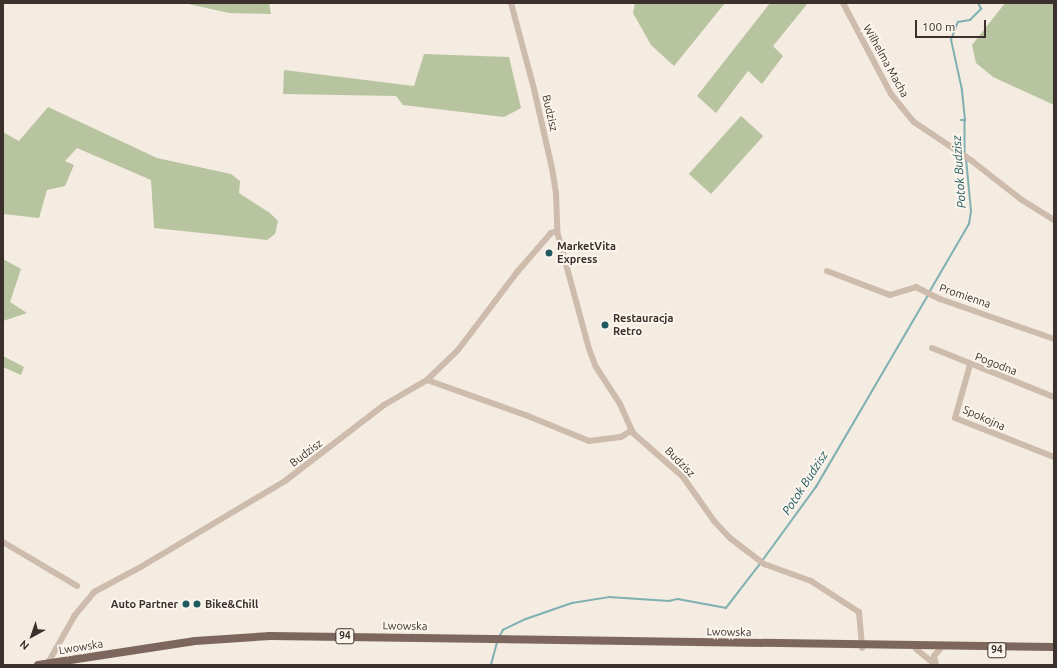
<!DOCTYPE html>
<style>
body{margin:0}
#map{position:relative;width:1057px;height:668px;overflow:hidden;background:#f4ebe1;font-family:Ubuntu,sans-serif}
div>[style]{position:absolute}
.green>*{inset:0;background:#b8c4a0;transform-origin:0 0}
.stream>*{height:1.5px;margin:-0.75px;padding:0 0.75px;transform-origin:0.75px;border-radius:0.75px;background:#7fb0b2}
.minor>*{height:6px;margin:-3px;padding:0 3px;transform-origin:3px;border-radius:3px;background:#cdbbac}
.major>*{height:8px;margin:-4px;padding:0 4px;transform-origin:4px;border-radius:4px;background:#7d675c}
.dots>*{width:11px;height:11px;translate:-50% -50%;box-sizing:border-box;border:2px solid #fbf5ee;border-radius:50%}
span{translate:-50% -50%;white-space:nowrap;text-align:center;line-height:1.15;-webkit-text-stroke:4px #fbf5ee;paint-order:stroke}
.shield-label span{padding:1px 3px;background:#fbf5ee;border:1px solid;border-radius:3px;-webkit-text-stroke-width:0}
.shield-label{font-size:10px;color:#3b302b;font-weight:700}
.street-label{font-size:11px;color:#3b302b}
.poi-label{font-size:11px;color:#3b302b;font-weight:700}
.left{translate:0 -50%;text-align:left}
.right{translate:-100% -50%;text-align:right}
.water-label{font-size:12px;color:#1f5a5e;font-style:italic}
.frame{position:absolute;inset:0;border:4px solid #3b302b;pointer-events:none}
.north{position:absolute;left:12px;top:616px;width:40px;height:40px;-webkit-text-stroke:3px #fbf5ee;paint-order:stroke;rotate:220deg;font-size:11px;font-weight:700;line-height:16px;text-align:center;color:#3b302b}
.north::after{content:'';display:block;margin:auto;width:14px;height:18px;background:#3b302b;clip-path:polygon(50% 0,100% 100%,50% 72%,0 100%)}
.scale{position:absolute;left:915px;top:20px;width:71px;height:18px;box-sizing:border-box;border:2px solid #3b302b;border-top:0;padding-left:5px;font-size:12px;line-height:14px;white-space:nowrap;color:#3b302b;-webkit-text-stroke:3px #fbf5ee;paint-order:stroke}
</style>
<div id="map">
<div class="green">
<div style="clip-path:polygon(184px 3px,269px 3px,271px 14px,229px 13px)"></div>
<div style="clip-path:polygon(635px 3px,725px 3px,674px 66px,651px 45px,633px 13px)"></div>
<div style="clip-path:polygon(770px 3px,808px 3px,773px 46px,783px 56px,762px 84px,748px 71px,716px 113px,697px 96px)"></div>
<div style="clip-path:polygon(1005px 3px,1054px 3px,1054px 105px,993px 77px,976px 63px,972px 45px)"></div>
<div style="clip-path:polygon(424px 54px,509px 57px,521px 108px,504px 117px,403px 105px,396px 96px,283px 94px,284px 70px,414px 86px)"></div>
<div style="clip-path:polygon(48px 107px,157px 158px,231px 174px,240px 181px,239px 193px,270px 213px,278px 221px,275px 234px,267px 240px,154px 228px,151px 180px,77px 148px,65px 161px,74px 165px,65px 186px,47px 190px,39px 218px,3px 214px,3px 132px,19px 141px)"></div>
<div style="left:741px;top:116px;width:30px;height:78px;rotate:42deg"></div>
<div style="clip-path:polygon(3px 259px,21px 269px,10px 302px,27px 313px,3px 321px)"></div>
<div style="clip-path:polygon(3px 356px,24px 367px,21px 375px,3px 367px)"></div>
</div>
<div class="stream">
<div style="left:961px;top:120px;width:4px"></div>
<div style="left:965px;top:120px;width:35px;rotate:90deg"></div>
<div style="left:965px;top:120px;width:30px;rotate:-96deg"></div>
<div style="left:962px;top:90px;width:51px;rotate:-102.4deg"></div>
<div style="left:951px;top:40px;width:19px;rotate:-69deg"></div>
<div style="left:958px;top:22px;width:12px;rotate:-9deg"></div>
<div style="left:970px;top:20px;width:16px;rotate:-45deg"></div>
<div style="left:981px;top:9px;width:7px;rotate:-117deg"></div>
<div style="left:930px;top:291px;width:78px;rotate:-59.8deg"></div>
<div style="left:969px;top:224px;width:13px;rotate:-81deg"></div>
<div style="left:971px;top:211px;width:52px;rotate:-95.5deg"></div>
<div style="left:762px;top:561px;width:92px;rotate:-53.9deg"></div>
<div style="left:816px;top:487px;width:222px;rotate:-59.7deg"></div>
<div style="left:499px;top:637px;width:8px;rotate:-60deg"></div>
<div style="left:503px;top:630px;width:25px;rotate:-26deg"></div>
<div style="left:526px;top:619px;width:49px;rotate:-19.2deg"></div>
<div style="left:572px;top:603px;width:37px;rotate:-9deg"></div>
<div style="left:609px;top:597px;width:60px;rotate:3.8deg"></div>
<div style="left:669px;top:601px;width:9px;rotate:-13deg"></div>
<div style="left:678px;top:599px;width:49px;rotate:10.6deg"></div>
<div style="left:726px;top:608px;width:56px;rotate:-52.3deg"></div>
<div style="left:491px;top:665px;width:23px;rotate:-75deg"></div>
</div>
<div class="minor">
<div style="left:511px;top:3px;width:89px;rotate:75deg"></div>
<div style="left:534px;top:89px;width:81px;rotate:77.2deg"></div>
<div style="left:552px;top:168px;width:25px;rotate:81deg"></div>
<div style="left:556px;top:193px;width:38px;rotate:88deg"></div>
<div style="left:557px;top:231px;width:122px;rotate:74.8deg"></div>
<div style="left:589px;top:349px;width:19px;rotate:69deg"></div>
<div style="left:596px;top:367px;width:44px;rotate:57deg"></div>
<div style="left:620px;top:404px;width:32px;rotate:66deg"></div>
<div style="left:633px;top:433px;width:67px;rotate:41.3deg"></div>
<div style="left:683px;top:477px;width:54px;rotate:54.8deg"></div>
<div style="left:714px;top:521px;width:23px;rotate:47deg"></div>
<div style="left:730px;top:538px;width:43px;rotate:37.4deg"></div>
<div style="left:764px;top:564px;width:50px;rotate:19.9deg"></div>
<div style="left:811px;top:581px;width:57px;rotate:32.9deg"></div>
<div style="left:859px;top:612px;width:36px;rotate:85deg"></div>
<div style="left:843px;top:3px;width:103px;rotate:62.2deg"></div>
<div style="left:891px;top:94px;width:36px;rotate:51deg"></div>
<div style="left:914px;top:122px;width:70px;rotate:33.9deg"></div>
<div style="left:972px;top:161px;width:63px;rotate:38deg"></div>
<div style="left:1022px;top:200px;width:38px;rotate:32deg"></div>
<div style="left:827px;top:271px;width:67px;rotate:20.9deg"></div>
<div style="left:890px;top:295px;width:27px;rotate:-17deg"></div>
<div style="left:916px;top:287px;width:27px;rotate:27deg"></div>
<div style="left:940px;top:299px;width:121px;rotate:19.3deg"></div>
<div style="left:932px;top:348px;width:131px;rotate:21.9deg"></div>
<div style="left:970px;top:365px;width:55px;rotate:105.8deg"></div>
<div style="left:955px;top:418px;width:106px;rotate:21.5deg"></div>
<div style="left:427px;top:380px;width:107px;rotate:19.6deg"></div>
<div style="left:528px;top:416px;width:66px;rotate:22.3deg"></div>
<div style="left:589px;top:441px;width:32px;rotate:-7deg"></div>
<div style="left:621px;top:437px;width:13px;rotate:-32deg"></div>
<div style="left:3px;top:542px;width:86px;rotate:30.7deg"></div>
<div style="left:916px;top:649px;width:26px;rotate:39deg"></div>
<div style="left:48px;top:663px;width:55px;rotate:-60.6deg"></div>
<div style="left:75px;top:615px;width:30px;rotate:-50deg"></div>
<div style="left:94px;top:592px;width:51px;rotate:-28.1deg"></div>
<div style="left:139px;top:568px;width:170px;rotate:-30.8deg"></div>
<div style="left:285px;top:481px;width:125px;rotate:-37.5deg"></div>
<div style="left:384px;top:405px;width:50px;rotate:-30.2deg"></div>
<div style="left:427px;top:380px;width:43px;rotate:-44.1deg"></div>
<div style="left:458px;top:350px;width:99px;rotate:-52.8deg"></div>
<div style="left:518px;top:271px;width:50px;rotate:-49deg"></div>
<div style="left:551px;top:233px;width:6px;rotate:-18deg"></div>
<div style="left:936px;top:665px;width:9px;rotate:-103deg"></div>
<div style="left:934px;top:656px;width:9px;rotate:-49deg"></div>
</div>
<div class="major">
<div style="left:38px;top:665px;width:159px;rotate:-8.7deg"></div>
<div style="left:195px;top:641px;width:75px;rotate:-3.8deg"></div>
<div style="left:270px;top:636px;width:784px;rotate:0.8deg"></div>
</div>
<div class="dots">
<div style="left:549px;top:253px;background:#1f5a5e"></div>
<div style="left:605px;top:325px;background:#1f5a5e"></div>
<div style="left:186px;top:604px;background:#1f5a5e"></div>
<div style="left:197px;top:604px;background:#1f5a5e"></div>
</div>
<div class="shield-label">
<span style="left:345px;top:636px">94</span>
<span style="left:997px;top:650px">94</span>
</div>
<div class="street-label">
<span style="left:886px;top:61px;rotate:61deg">Wilhelma Macha</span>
<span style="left:550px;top:113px;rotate:77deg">Budzisz</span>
<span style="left:965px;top:296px;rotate:19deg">Promienna</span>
<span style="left:996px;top:364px;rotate:21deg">Pogodna</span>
<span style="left:984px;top:418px;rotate:24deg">Spokojna</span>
<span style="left:306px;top:453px;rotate:-37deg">Budzisz</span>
<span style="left:680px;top:462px;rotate:45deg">Budzisz</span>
<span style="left:405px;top:626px;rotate:1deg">Lwowska</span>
<span style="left:729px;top:632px;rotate:1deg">Lwowska</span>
<span style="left:81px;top:647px;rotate:-9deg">Lwowska</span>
</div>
<div class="poi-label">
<span class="left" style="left:557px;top:253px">MarketVita<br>Express</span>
<span class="left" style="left:613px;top:325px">Restauracja<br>Retro</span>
<span class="right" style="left:178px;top:604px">Auto Partner</span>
<span class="left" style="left:205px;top:604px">Bike&amp;Chill</span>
</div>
<div class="water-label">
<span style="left:959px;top:172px;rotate:-94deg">Potok Budzisz</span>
<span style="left:805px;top:483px;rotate:-57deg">Potok Budzisz</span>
</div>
<div class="frame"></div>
<div class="north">N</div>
<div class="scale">100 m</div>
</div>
